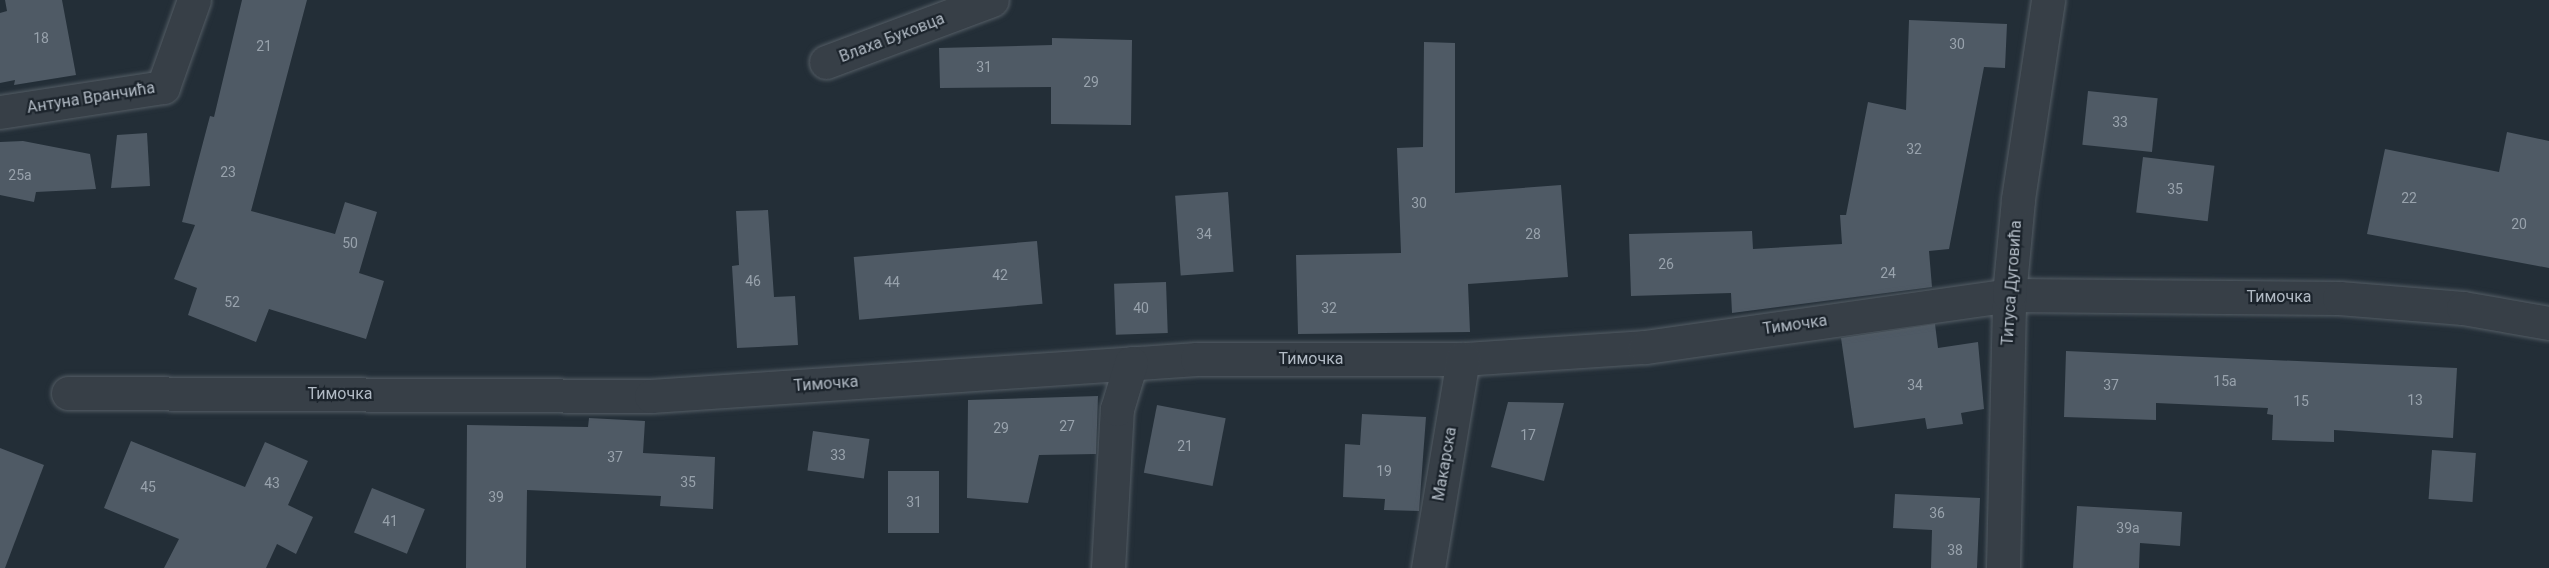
<!DOCTYPE html>
<meta charset="utf-8">
<style>
body{margin:0}
#map{position:relative;width:2549px;height:568px;overflow:hidden;background:#232e37;font-family:Roboto,sans-serif}
div>[style]{position:absolute}
.building>*{inset:0;background:#4f5a65;transform-origin:0 0}
.roads{filter:drop-shadow(0 0 2px #545d65) drop-shadow(0 0 2px #545d65)}
.street>*{height:33px;margin:-16.5px;padding:0 16.5px;transform-origin:16.5px;border-radius:16.5px;background:#373f47}
span{translate:-50% -50%;white-space:nowrap;text-align:center;line-height:1.15;-webkit-text-stroke:4.5px #1c242c;paint-order:stroke}
.number-label{font-size:14px;color:#98a2ac}
.number-label span{-webkit-text-stroke-width:0}
.street-label{font-size:16px;color:#b1bac4}
</style>
<div id="map">
<div class="building">
<div style="clip-path:polygon(5px 0,62px 0,76px 75px,14px 85px,15px 80px,0 83px,0 13px,7px 11px)"></div>
<div style="clip-path:polygon(242px 0,307px 0,251px 211px,335px 234px,345px 202px,377px 212px,359px 273px,384px 281px,366px 339px,269px 309px,256px 342px,188px 315px,197px 288px,174px 279px,195px 225px,182px 222px,210px 116px,214px 117px)"></div>
<div style="clip-path:polygon(1909px 20px,2007px 24px,2005px 68px,1984px 67px,1949px 249px,1929px 251px,1932px 287px,1732px 313px,1731px 293px,1631px 296px,1629px 234px,1752px 231px,1753px 249px,1842px 244px,1840px 215px,1846px 215px,1868px 102px,1906px 110px)"></div>
<div style="clip-path:polygon(1052px 38px,1132px 40px,1131px 125px,1051px 124px,1051px 87px,940px 88px,939px 48px,1052px 45px)"></div>
<div style="clip-path:polygon(1424px 42px,1455px 43px,1455px 193px,1561px 185px,1568px 277px,1468px 284px,1470px 332px,1298px 334px,1296px 255px,1401px 253px,1397px 148px,1423px 147px)"></div>
<div style="left:2088px;top:91px;width:70px;height:54px;rotate:6deg"></div>
<div style="clip-path:polygon(2507px 132px,2549px 141px,2549px 268px,2367px 234px,2385px 149px,2499px 172px)"></div>
<div style="clip-path:polygon(147px 133px,150px 186px,111px 188px,117px 135px)"></div>
<div style="clip-path:polygon(23px 141px,90px 154px,96px 189px,36px 192px,34px 202px,0 195px,0 142px)"></div>
<div style="left:2143px;top:157px;width:72px;height:56px;rotate:7deg"></div>
<div style="left:1228px;top:192px;width:80px;height:53px;rotate:86deg"></div>
<div style="clip-path:polygon(768px 210px,774px 297px,795px 296px,798px 345px,737px 348px,732px 266px,739px 265px,736px 211px)"></div>
<div style="left:1037px;top:241px;width:63px;height:184px;rotate:85deg"></div>
<div style="left:1166px;top:282px;width:51px;height:52px;rotate:88deg"></div>
<div style="clip-path:polygon(1935px 324px,1938px 348px,1978px 342px,1984px 409px,1961px 413px,1963px 424px,1927px 429px,1925px 418px,1854px 428px,1841px 338px)"></div>
<div style="clip-path:polygon(2066px 351px,2457px 368px,2453px 438px,2334px 430px,2334px 442px,2272px 440px,2273px 415px,2267px 414px,2268px 408px,2156px 403px,2156px 420px,2064px 417px)"></div>
<div style="clip-path:polygon(1098px 396px,1096px 454px,1039px 455px,1028px 503px,967px 498px,968px 400px)"></div>
<div style="clip-path:polygon(1508px 402px,1564px 403px,1544px 481px,1491px 467px)"></div>
<div style="left:1157px;top:405px;width:70px;height:69px;rotate:11deg"></div>
<div style="clip-path:polygon(1362px 414px,1426px 417px,1419px 511px,1384px 510px,1385px 499px,1343px 497px,1345px 444px,1360px 445px)"></div>
<div style="clip-path:polygon(589px 418px,645px 421px,643px 453px,715px 457px,713px 509px,660px 506px,661px 496px,527px 490px,526px 568px,466px 568px,467px 425px,588px 427px)"></div>
<div style="left:813px;top:431px;width:57px;height:40px;rotate:8deg"></div>
<div style="clip-path:polygon(131px 441px,245px 487px,265px 442px,308px 461px,288px 505px,313px 517px,296px 554px,277px 544px,266px 568px,164px 568px,179px 539px,104px 508px)"></div>
<div style="clip-path:polygon(0 448px,44px 465px,5px 568px,0 568px)"></div>
<div style="left:2432px;top:450px;width:44px;height:49px;rotate:4deg"></div>
<div style="left:888px;top:471px;width:51px;height:62px"></div>
<div style="left:372px;top:488px;width:57px;height:48px;rotate:22deg"></div>
<div style="clip-path:polygon(1895px 494px,1980px 498px,1977px 568px,1931px 568px,1932px 530px,1893px 528px)"></div>
<div style="clip-path:polygon(2077px 506px,2182px 512px,2180px 546px,2140px 543px,2139px 568px,2073px 568px)"></div>
</div>
<div class="roads">
<div class="street">
<div style="left:826px;top:62px;width:177px;rotate:-20.5deg"></div>
<div style="left:0;top:112px;width:165px;rotate:-8.7deg"></div>
<div style="left:163px;top:87px;width:92px;rotate:-70.4deg"></div>
<div style="left:68px;top:393px;width:583px;rotate:0.29deg"></div>
<div style="left:651px;top:396px;width:547px;rotate:-3.88deg"></div>
<div style="left:1197px;top:359px;width:266px"></div>
<div style="left:1463px;top:359px;width:182px;rotate:-3.8deg"></div>
<div style="left:1645px;top:347px;width:368px;rotate:-8.1deg"></div>
<div style="left:2009px;top:295px;width:330px;rotate:0.5deg"></div>
<div style="left:2339px;top:298px;width:124px;rotate:4.6deg"></div>
<div style="left:2463px;top:308px;width:87px;rotate:9.9deg"></div>
<div style="left:1108px;top:568px;width:159px;rotate:-86.8deg"></div>
<div style="left:1117px;top:409px;width:48px;rotate:-73.1deg"></div>
<div style="left:1428px;top:568px;width:212px;rotate:-80.5deg"></div>
<div style="left:2003px;top:568px;width:273px;rotate:-88.7deg"></div>
<div style="left:2009px;top:295px;width:96px;rotate:-84.6deg"></div>
<div style="left:2018px;top:199px;width:201px;rotate:-81.4deg"></div>
</div>
</div>
<div class="number-label">
<span style="left:41px;top:38px">18</span>
<span style="left:1957px;top:44px">30</span>
<span style="left:264px;top:46px">21</span>
<span style="left:984px;top:67px">31</span>
<span style="left:1091px;top:82px">29</span>
<span style="left:2120px;top:122px">33</span>
<span style="left:1914px;top:149px">32</span>
<span style="left:228px;top:172px">23</span>
<span style="left:20px;top:175px">25a</span>
<span style="left:2175px;top:189px">35</span>
<span style="left:2409px;top:198px">22</span>
<span style="left:1419px;top:203px">30</span>
<span style="left:2519px;top:224px">20</span>
<span style="left:1204px;top:234px">34</span>
<span style="left:1533px;top:234px">28</span>
<span style="left:350px;top:243px">50</span>
<span style="left:1666px;top:264px">26</span>
<span style="left:1888px;top:273px">24</span>
<span style="left:1000px;top:275px">42</span>
<span style="left:753px;top:281px">46</span>
<span style="left:892px;top:282px">44</span>
<span style="left:232px;top:302px">52</span>
<span style="left:1141px;top:308px">40</span>
<span style="left:1329px;top:308px">32</span>
<span style="left:2225px;top:381px">15a</span>
<span style="left:1915px;top:385px">34</span>
<span style="left:2111px;top:385px">37</span>
<span style="left:2415px;top:400px">13</span>
<span style="left:2301px;top:401px">15</span>
<span style="left:1067px;top:426px">27</span>
<span style="left:1001px;top:428px">29</span>
<span style="left:1528px;top:435px">17</span>
<span style="left:1185px;top:446px">21</span>
<span style="left:838px;top:455px">33</span>
<span style="left:615px;top:457px">37</span>
<span style="left:1384px;top:471px">19</span>
<span style="left:688px;top:482px">35</span>
<span style="left:272px;top:483px">43</span>
<span style="left:148px;top:487px">45</span>
<span style="left:496px;top:497px">39</span>
<span style="left:914px;top:502px">31</span>
<span style="left:1937px;top:513px">36</span>
<span style="left:390px;top:521px">41</span>
<span style="left:2128px;top:528px">39a</span>
<span style="left:1955px;top:550px">38</span>
</div>
<div class="street-label">
<span style="left:892px;top:38px;rotate:-21deg">Влаха Буковца</span>
<span style="left:91px;top:98px;rotate:-9deg">Антуна Вранчића</span>
<span style="left:2012px;top:283px;rotate:-86deg">Титуса Дуговића</span>
<span style="left:2279px;top:297px">Тимочка</span>
<span style="left:1795px;top:325px;rotate:-8deg">Тимочка</span>
<span style="left:1311px;top:359px">Тимочка</span>
<span style="left:826px;top:384px;rotate:-4deg">Тимочка</span>
<span style="left:340px;top:394px">Тимочка</span>
<span style="left:1445px;top:464px;rotate:-80deg">Макарска</span>
</div>
</div>
